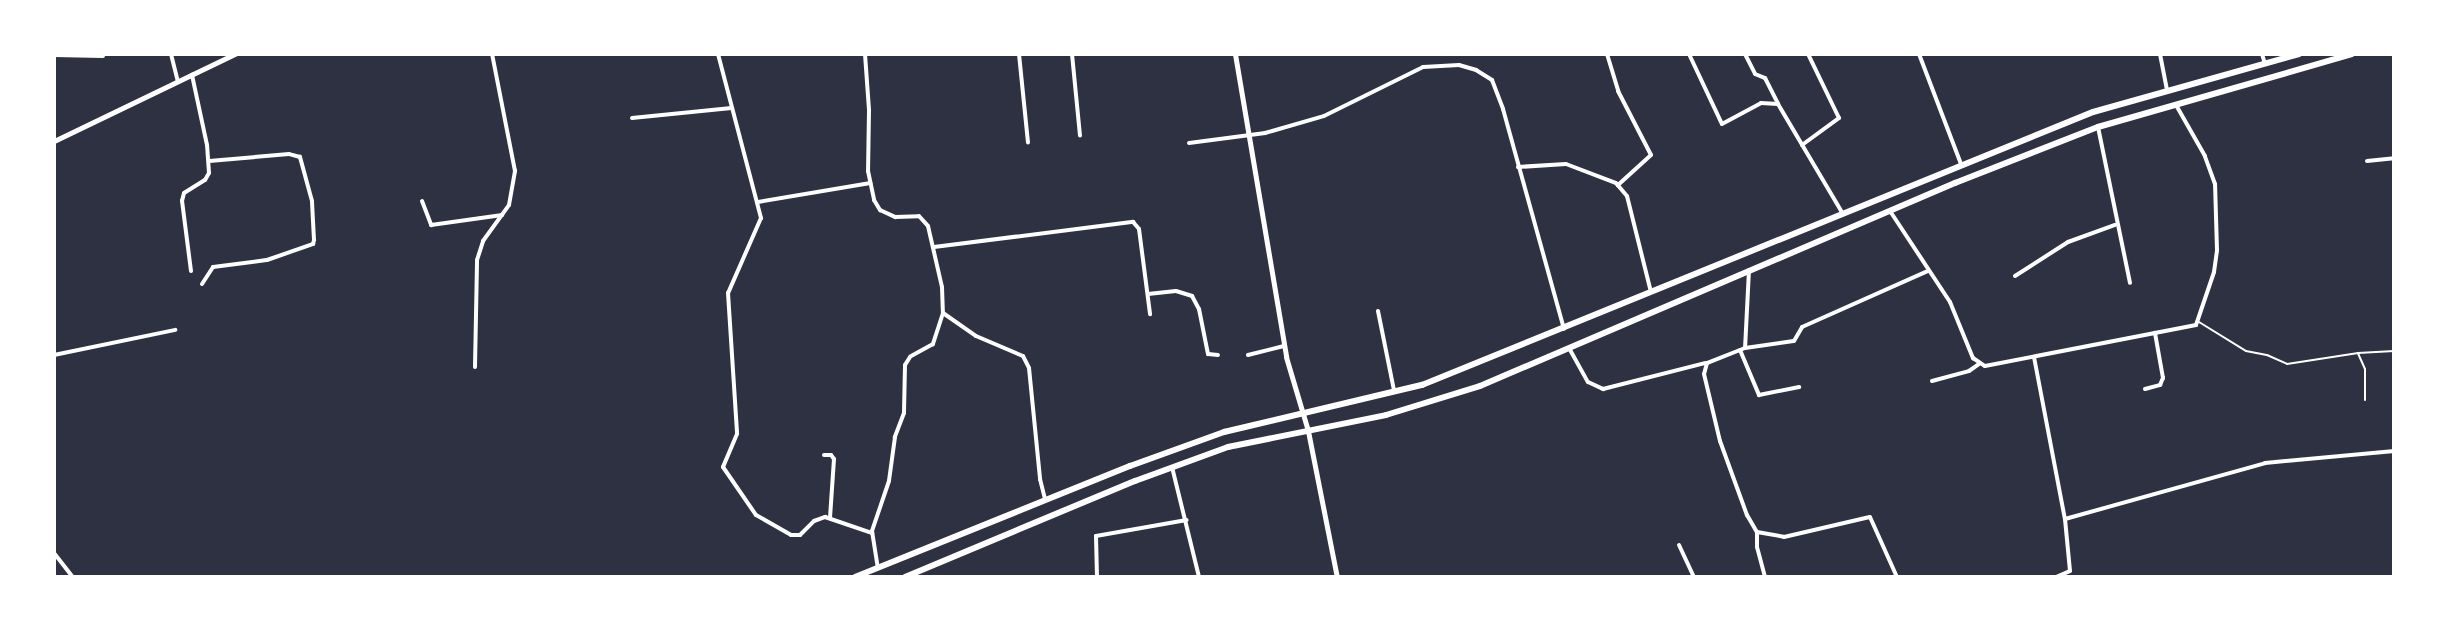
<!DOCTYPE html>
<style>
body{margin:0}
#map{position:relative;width:2448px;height:631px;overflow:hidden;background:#2d3142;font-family:"IBM Plex Sans",sans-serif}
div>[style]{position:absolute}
.service>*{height:2px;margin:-1px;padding:0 1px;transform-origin:1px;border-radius:1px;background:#fff}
.minor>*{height:4px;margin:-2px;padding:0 2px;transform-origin:2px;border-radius:2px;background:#fff}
.tertiary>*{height:5px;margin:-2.5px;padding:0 2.5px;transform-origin:2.5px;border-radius:2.5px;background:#fff}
.primary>*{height:6px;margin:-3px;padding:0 3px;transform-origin:3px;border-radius:3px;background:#fff}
span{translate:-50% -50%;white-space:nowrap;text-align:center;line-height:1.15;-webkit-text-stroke:6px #fff;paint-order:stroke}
.frame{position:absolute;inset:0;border:56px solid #fff;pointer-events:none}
</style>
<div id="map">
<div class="service">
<div style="left:2199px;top:322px;width:55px;rotate:31.7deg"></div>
<div style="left:2246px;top:351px;width:21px;rotate:11deg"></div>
<div style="left:2267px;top:355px;width:22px;rotate:24deg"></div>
<div style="left:2287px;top:364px;width:72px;rotate:-8.8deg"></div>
<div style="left:2365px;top:400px;width:31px;rotate:-90deg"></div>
<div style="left:2365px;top:369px;width:17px;rotate:-114deg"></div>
<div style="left:2358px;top:353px;width:36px;rotate:-3deg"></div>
</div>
<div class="minor">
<div style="left:171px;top:54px;width:29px;rotate:76deg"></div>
<div style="left:718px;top:54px;width:170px;rotate:75.3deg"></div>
<div style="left:761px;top:218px;width:82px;rotate:113.7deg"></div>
<div style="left:728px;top:293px;width:141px;rotate:86.3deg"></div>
<div style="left:737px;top:434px;width:36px;rotate:113deg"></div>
<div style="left:723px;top:467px;width:58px;rotate:55.5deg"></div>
<div style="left:756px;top:515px;width:40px;rotate:29.7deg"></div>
<div style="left:791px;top:535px;width:9px"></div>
<div style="left:800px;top:535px;width:20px;rotate:-45deg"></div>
<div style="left:814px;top:521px;width:12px;rotate:-20deg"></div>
<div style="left:825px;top:517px;width:50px;rotate:18.8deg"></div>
<div style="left:865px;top:54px;width:56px;rotate:85.9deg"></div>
<div style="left:869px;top:110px;width:61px;rotate:90.9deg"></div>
<div style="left:868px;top:171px;width:30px;rotate:78deg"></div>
<div style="left:874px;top:200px;width:12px;rotate:59deg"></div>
<div style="left:880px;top:210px;width:17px;rotate:25deg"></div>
<div style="left:895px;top:217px;width:24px;rotate:-2deg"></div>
<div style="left:919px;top:216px;width:13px;rotate:48deg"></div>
<div style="left:928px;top:226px;width:63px;rotate:77.1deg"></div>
<div style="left:942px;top:287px;width:26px;rotate:88deg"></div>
<div style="left:943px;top:313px;width:33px;rotate:108deg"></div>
<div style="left:933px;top:344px;width:26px;rotate:151deg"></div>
<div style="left:910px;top:357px;width:9px;rotate:122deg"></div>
<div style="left:905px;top:365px;width:48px;rotate:91.2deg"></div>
<div style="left:904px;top:413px;width:26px;rotate:111deg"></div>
<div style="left:895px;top:437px;width:44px;rotate:97.8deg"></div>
<div style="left:889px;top:481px;width:53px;rotate:108.8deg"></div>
<div style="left:872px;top:531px;width:37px;rotate:81deg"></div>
<div style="left:1019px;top:54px;width:89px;rotate:84.2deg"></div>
<div style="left:1072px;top:54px;width:82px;rotate:84.4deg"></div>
<div style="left:1607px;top:54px;width:39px;rotate:73deg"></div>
<div style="left:1618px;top:91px;width:72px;rotate:62.7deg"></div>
<div style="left:1651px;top:155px;width:45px;rotate:137.7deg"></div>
<div style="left:1689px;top:54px;width:77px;rotate:64.8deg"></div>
<div style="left:1722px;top:124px;width:44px;rotate:-28.3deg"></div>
<div style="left:1761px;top:103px;width:17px;rotate:3deg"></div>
<div style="left:1778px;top:104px;width:128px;rotate:59.4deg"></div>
<div style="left:1745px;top:54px;width:22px;rotate:63deg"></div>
<div style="left:1755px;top:74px;width:11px;rotate:22deg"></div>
<div style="left:1765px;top:78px;width:29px;rotate:63deg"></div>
<div style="left:1919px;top:54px;width:118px;rotate:69.1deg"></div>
<div style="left:2160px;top:54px;width:38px;rotate:79deg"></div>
<div style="left:2262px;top:54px;width:10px;rotate:73deg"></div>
<div style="left:54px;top:55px;width:49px;rotate:1.2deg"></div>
<div style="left:632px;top:118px;width:100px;rotate:-5.7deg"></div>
<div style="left:2098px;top:127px;width:159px;rotate:78.4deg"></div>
<div style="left:1189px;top:143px;width:77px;rotate:-7.5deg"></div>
<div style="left:1265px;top:133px;width:61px;rotate:-16.1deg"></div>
<div style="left:1324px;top:116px;width:110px;rotate:-26.3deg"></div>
<div style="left:1423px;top:67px;width:36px;rotate:-3deg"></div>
<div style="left:1459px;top:65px;width:18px;rotate:16deg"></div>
<div style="left:1476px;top:70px;width:19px;rotate:32deg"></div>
<div style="left:1492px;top:80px;width:31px;rotate:69deg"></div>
<div style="left:1503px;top:109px;width:228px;rotate:74.5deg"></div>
<div style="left:1802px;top:145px;width:46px;rotate:-36.1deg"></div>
<div style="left:1839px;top:118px;width:71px;rotate:-115.8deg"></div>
<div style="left:2367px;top:161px;width:27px;rotate:-6deg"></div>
<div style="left:1518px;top:167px;width:48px;rotate:-3.6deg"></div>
<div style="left:1566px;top:164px;width:53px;rotate:20.8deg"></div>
<div style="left:1616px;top:183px;width:17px;rotate:50deg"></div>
<div style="left:1627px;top:196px;width:99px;rotate:76deg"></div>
<div style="left:422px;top:201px;width:26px;rotate:69deg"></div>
<div style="left:431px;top:225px;width:72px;rotate:-8deg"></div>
<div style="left:758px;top:202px;width:114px;rotate:-9.6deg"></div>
<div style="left:1890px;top:211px;width:109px;rotate:56.6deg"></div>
<div style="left:1950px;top:302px;width:61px;rotate:67.7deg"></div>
<div style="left:1973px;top:358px;width:14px;rotate:34deg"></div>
<div style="left:1985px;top:366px;width:215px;rotate:-11deg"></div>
<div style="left:2196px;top:325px;width:56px;rotate:-71.2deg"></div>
<div style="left:2214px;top:272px;width:22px;rotate:-82deg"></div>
<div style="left:2217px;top:250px;width:66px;rotate:-91.7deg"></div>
<div style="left:2215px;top:184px;width:30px;rotate:-110deg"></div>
<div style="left:2205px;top:156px;width:59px;rotate:-119.6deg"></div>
<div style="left:934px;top:247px;width:201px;rotate:-7.2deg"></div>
<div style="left:1133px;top:222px;width:9px;rotate:49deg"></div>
<div style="left:1139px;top:229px;width:86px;rotate:82.6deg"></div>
<div style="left:1749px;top:270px;width:78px;rotate:92.9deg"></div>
<div style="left:1745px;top:348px;width:41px;rotate:158.5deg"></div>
<div style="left:1707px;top:363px;width:11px;rotate:105deg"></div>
<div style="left:1704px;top:374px;width:69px;rotate:76.6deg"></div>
<div style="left:1720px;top:441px;width:79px;rotate:70deg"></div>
<div style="left:1747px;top:515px;width:20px;rotate:60deg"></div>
<div style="left:1757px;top:532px;width:27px;rotate:10deg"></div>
<div style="left:1784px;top:537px;width:88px;rotate:-13.1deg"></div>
<div style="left:1870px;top:517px;width:66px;rotate:65.8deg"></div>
<div style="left:191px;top:271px;width:71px;rotate:-97.3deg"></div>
<div style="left:182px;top:201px;width:8px;rotate:-76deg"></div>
<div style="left:184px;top:193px;width:25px;rotate:-32deg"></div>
<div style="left:205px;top:180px;width:8px;rotate:-60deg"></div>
<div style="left:209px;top:173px;width:28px;rotate:-94deg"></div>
<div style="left:207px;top:145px;width:72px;rotate:-102.1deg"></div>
<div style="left:2015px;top:276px;width:63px;rotate:-32.7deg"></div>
<div style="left:2068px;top:242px;width:50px;rotate:-19.9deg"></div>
<div style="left:202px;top:284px;width:20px;rotate:-57deg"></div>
<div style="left:213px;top:267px;width:54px;rotate:-7.4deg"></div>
<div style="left:267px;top:260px;width:49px;rotate:-19.2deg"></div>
<div style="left:313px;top:244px;width:4px;rotate:-76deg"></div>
<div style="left:314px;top:240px;width:39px;rotate:-93deg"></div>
<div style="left:312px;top:201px;width:46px;rotate:-105.3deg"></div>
<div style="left:300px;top:157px;width:11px;rotate:-165deg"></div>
<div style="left:289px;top:154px;width:80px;rotate:175deg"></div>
<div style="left:1148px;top:294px;width:28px;rotate:-6deg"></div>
<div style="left:1176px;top:291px;width:17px;rotate:17deg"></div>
<div style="left:1192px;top:296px;width:15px;rotate:62deg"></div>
<div style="left:1199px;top:309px;width:46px;rotate:78.7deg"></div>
<div style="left:1208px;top:354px;width:10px;rotate:6deg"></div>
<div style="left:1378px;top:311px;width:81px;rotate:78.6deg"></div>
<div style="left:943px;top:313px;width:40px;rotate:34.9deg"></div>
<div style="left:976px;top:336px;width:51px;rotate:23.1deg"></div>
<div style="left:1023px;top:356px;width:13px;rotate:63deg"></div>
<div style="left:1029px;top:368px;width:112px;rotate:84.3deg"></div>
<div style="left:1040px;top:479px;width:21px;rotate:76deg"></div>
<div style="left:1569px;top:348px;width:39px;rotate:61deg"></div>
<div style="left:1588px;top:382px;width:17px;rotate:25deg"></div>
<div style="left:1603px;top:389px;width:105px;rotate:-14.3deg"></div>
<div style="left:1745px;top:348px;width:49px;rotate:-8.1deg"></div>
<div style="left:1794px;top:341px;width:16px;rotate:-60deg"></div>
<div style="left:1802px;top:327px;width:138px;rotate:-24deg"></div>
<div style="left:1740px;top:350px;width:49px;rotate:67.1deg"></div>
<div style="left:1759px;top:395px;width:41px;rotate:-11.3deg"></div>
<div style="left:54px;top:355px;width:124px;rotate:-11.7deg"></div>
<div style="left:1248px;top:355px;width:37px;rotate:-14deg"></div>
<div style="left:2034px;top:357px;width:165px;rotate:79.2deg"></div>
<div style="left:475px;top:367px;width:107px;rotate:-88.9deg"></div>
<div style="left:477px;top:260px;width:20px;rotate:-72deg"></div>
<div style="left:483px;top:241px;width:44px;rotate:-54.2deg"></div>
<div style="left:509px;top:205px;width:35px;rotate:-80deg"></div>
<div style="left:515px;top:171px;width:119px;rotate:-101.1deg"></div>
<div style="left:1932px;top:381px;width:38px;rotate:-15deg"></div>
<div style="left:1969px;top:371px;width:12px;rotate:-35deg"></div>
<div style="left:2145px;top:389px;width:16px;rotate:-15deg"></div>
<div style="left:2160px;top:385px;width:8px;rotate:-67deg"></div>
<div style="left:2163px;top:378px;width:46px;rotate:-100.1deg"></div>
<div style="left:824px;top:455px;width:7px"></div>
<div style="left:831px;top:455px;width:5px;rotate:53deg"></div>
<div style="left:834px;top:459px;width:59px;rotate:93.9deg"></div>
<div style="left:1172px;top:467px;width:113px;rotate:76.2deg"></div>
<div style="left:1757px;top:532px;width:15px;rotate:90deg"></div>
<div style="left:1757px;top:547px;width:31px;rotate:75deg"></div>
<div style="left:1679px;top:545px;width:35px;rotate:65deg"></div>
<div style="left:54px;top:553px;width:31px;rotate:52deg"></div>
<div style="left:1097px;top:577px;width:41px;rotate:-91.4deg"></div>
<div style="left:1096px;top:536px;width:92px;rotate:-10deg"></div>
<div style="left:2056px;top:577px;width:15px;rotate:-23deg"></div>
<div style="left:2070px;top:571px;width:52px;rotate:-95.5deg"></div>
<div style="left:2065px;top:519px;width:208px;rotate:-15.6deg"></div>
<div style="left:2265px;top:463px;width:130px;rotate:-5.3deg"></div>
</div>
<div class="tertiary">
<div style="left:1235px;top:54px;width:307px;rotate:80.4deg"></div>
<div style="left:1286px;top:357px;width:77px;rotate:73.4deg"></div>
<div style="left:1308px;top:431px;width:149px;rotate:78.8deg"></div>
<div style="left:54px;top:141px;width:201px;rotate:-25.7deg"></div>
</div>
<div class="primary">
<div style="left:855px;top:577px;width:297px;rotate:-22deg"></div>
<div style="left:1130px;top:466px;width:100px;rotate:-19.9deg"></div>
<div style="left:1224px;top:432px;width:204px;rotate:-13.4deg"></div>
<div style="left:1422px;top:385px;width:724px;rotate:-22.14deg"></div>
<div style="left:2093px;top:112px;width:214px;rotate:-15.7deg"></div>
<div style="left:905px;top:577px;width:249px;rotate:-22.7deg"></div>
<div style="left:1135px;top:481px;width:99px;rotate:-20.1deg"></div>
<div style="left:1228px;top:447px;width:161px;rotate:-11.4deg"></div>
<div style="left:1386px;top:415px;width:98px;rotate:-17.1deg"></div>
<div style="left:1480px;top:386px;width:517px;rotate:-23.14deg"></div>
<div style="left:1955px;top:183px;width:154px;rotate:-21.4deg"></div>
<div style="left:2098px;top:127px;width:264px;rotate:-16deg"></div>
</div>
<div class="frame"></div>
</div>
